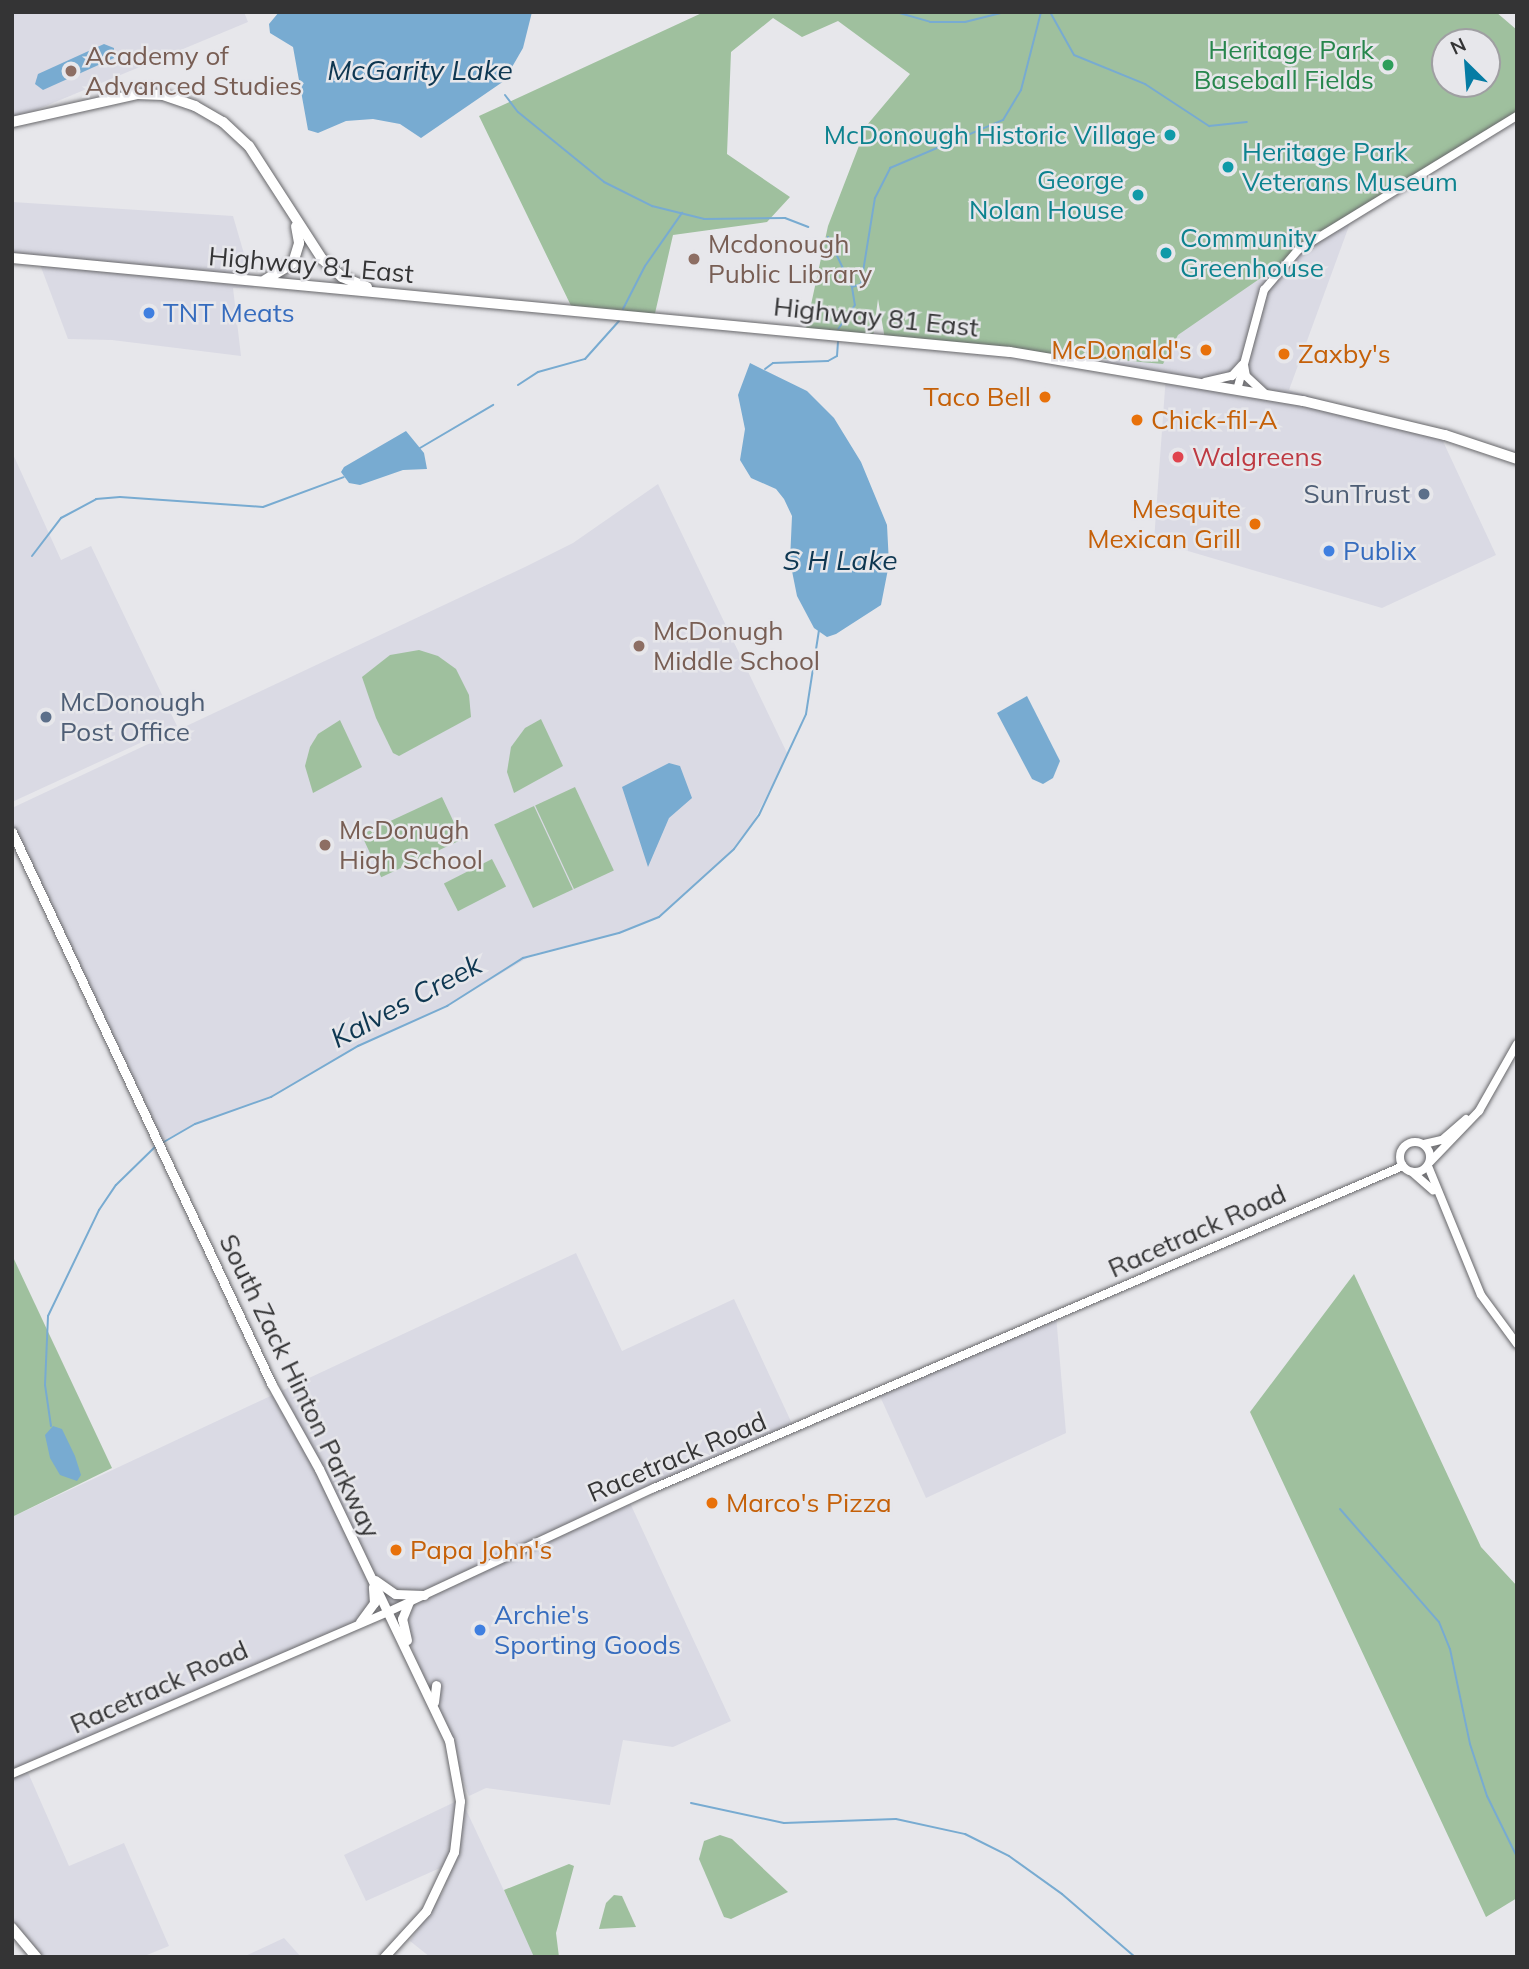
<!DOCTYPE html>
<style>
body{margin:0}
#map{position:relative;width:1529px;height:1969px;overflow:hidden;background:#e7e7eb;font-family:Mulish,sans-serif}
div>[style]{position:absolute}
.built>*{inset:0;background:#dadae4}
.green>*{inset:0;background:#9fc09e;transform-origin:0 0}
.water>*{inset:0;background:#78abd1}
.stream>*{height:2px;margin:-1px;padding:0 1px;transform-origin:1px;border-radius:1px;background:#78abd1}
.roads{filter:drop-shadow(0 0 2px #68686b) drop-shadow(0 0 2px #68686b)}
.tertiary>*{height:8px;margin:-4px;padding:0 4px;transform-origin:4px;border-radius:4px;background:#fff}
.tertiary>.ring{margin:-4px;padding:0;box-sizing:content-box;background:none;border:8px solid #fff;border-radius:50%}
.secondary>*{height:9px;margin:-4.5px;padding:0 4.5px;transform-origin:4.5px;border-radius:4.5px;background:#fff}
.primary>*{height:10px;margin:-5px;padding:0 5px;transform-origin:5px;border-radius:5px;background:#fff}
.dots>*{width:19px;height:19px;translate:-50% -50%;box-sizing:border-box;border:4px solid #e7e7eb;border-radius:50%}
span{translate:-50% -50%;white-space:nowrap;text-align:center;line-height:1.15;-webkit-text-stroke:5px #e7e7eb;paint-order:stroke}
.leisure-label{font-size:26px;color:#27864d}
.right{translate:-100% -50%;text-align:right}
.education-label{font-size:26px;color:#785e54}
.left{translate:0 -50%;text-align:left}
.culture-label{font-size:26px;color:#0d838f}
.street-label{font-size:26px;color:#343435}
.shop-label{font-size:26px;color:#366cbe}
.food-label{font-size:26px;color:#c56008}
.health-label{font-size:26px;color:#be3a42}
.service-label{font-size:26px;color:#4e5e75}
.water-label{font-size:28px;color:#0e3751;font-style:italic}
.frame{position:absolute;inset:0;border:14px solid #343435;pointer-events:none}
.north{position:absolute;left:1431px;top:28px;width:70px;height:70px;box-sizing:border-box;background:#e7e7eb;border:2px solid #9f9fa2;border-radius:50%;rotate:335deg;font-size:19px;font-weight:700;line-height:28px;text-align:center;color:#343435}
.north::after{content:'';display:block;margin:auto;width:24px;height:32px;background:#057ca4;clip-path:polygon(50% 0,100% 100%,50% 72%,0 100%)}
</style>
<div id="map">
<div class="built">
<div style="clip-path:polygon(12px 12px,244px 12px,248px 22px,12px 120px)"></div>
<div style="clip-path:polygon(12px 202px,233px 216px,254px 288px,233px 288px,241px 356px,112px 340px,68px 339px,38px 259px,12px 256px)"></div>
<div style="clip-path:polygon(1353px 215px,1289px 390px,1441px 437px,1496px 555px,1382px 608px,1154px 541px,1166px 375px,1096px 367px)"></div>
<div style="clip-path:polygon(12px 452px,61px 560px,91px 546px,177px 726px,12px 802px)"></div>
<div style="clip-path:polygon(658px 484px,788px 755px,751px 826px,734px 849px,659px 917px,619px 933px,534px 954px,447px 1006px,358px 1046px,271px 1097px,195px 1124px,159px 1143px,12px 832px,12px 808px,525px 567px,573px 543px)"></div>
<div style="clip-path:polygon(576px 1253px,622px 1351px,734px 1299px,795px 1430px,630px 1503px,731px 1721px,673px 1747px,623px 1740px,610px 1805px,486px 1788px,469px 1796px,396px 1606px,26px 1768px,69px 1866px,124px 1843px,169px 1946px,142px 1957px,42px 1957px,12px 1920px,12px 1517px)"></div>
<div style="clip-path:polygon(1056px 1315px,1066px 1433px,926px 1498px,879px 1394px)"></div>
<div style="clip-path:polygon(461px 1799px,535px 1957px,430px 1957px,410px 1941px,444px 1890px,449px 1864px,366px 1901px,344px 1855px)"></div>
<div style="clip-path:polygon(284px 1938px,301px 1957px,243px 1957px)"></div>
</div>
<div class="green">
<div style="clip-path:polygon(evenodd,704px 12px,1496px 12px,1517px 30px,1517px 118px,1348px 218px,1178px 335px,1163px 364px,885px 339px,878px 299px,872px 344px,804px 337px,828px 226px,867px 125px,910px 74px,838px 21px,802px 37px,773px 18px,731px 52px,727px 154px,790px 197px,767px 222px,673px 235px,653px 322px,575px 314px,479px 116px,704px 12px,1445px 42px,1487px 42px,1487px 84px,1445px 84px,1445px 42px)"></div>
<div style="clip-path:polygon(419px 650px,438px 656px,456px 669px,469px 695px,471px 717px,399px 756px,393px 753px,376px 718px,362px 677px,390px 655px)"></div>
<div style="clip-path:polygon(541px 719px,563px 766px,514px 793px,507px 772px,511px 747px,525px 728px)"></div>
<div style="clip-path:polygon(340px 720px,362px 767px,313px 793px,305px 766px,310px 747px,318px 734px)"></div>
<div style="left:575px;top:787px;width:92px;height:44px;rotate:65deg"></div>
<div style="left:442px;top:797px;width:47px;height:89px;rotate:65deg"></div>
<div style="left:534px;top:806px;width:92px;height:44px;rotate:65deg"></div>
<div style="left:492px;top:859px;width:31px;height:54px;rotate:63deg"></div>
<div style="clip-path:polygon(12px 1255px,112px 1468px,12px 1517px)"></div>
<div style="clip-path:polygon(1354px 1274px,1481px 1547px,1517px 1586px,1517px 1898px,1486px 1917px,1250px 1412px)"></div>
<div style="clip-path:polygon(720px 1835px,732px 1839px,788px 1892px,731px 1919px,724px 1917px,699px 1859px,704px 1841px)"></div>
<div style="clip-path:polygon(569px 1864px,574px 1866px,556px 1933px,559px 1957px,534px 1957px,504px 1890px)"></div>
<div style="clip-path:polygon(614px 1895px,622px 1896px,636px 1927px,599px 1929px,606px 1903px)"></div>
</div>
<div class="water">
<div style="clip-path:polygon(279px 12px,532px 12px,523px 48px,504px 81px,421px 138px,400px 124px,373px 119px,346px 121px,318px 133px,308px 130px,293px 47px,270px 33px,269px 24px)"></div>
<div style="clip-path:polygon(104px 44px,114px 48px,114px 58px,43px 90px,35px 84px,38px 74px)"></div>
<div style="clip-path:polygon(750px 363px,807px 391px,834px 418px,861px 462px,887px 525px,889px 564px,881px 605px,836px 634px,827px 637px,814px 628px,797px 596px,790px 561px,792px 516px,784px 499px,776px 489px,751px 478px,740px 460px,745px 429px,738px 395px)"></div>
<div style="clip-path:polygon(406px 431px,424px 453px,427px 469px,403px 470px,360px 485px,349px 483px,341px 472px,344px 467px)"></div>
<div style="clip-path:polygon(1027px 696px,1060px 761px,1053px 778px,1043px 784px,1032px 779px,997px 713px)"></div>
<div style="clip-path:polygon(669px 763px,680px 766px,692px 798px,669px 818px,648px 867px,622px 787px)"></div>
<div style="clip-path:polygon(53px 1426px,62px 1429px,75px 1456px,81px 1475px,77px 1481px,60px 1475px,50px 1458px,45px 1435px)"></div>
</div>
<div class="stream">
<div style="left:896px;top:12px;width:35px;rotate:16deg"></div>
<div style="left:930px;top:22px;width:35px"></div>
<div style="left:965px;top:22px;width:41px;rotate:-14deg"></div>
<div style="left:1050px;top:12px;width:49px;rotate:60.8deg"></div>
<div style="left:1074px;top:55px;width:77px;rotate:22.2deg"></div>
<div style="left:1145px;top:84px;width:77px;rotate:33.3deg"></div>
<div style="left:1209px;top:126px;width:38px;rotate:-6deg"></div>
<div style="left:505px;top:95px;width:21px;rotate:53deg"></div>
<div style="left:518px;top:112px;width:111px;rotate:39.1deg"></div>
<div style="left:604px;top:182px;width:54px;rotate:26.6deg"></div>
<div style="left:652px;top:206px;width:54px;rotate:14deg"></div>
<div style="left:704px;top:219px;width:81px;rotate:-0.7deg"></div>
<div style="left:785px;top:218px;width:25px;rotate:21deg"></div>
<div style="left:828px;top:237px;width:55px;rotate:64.4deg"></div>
<div style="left:852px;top:287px;width:18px;rotate:81deg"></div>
<div style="left:855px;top:305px;width:29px;rotate:125deg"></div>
<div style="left:852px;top:287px;width:9px;rotate:-18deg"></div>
<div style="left:861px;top:284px;width:87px;rotate:-80.8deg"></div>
<div style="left:875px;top:198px;width:34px;rotate:-63deg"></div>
<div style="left:890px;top:168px;width:123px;rotate:-23deg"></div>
<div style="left:1003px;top:120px;width:35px;rotate:-59deg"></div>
<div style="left:1021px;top:90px;width:81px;rotate:-75.6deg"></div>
<div style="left:623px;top:309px;width:48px;rotate:-62.9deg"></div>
<div style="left:645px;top:266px;width:65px;rotate:-55.1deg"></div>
<div style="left:765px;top:369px;width:10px;rotate:-37deg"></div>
<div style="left:773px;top:363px;width:55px;rotate:-2.1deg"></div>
<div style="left:828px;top:361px;width:10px;rotate:-29deg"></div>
<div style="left:837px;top:356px;width:14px;rotate:-86deg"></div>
<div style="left:518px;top:385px;width:24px;rotate:-33deg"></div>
<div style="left:538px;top:372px;width:49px;rotate:-15.5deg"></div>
<div style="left:585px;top:359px;width:51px;rotate:-48.2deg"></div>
<div style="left:420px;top:448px;width:85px;rotate:-30.5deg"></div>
<div style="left:32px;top:556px;width:48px;rotate:-52.7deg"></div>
<div style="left:61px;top:518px;width:40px;rotate:-28deg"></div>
<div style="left:96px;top:499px;width:24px;rotate:-5deg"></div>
<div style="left:120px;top:497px;width:143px;rotate:4deg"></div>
<div style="left:263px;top:507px;width:86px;rotate:-20.3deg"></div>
<div style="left:162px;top:1143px;width:38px;rotate:-30deg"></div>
<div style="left:195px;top:1124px;width:81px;rotate:-19.6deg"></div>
<div style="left:271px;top:1097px;width:101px;rotate:-30.4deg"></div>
<div style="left:358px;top:1046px;width:98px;rotate:-24.2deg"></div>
<div style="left:447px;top:1006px;width:90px;rotate:-32.3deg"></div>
<div style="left:523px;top:958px;width:99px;rotate:-14.6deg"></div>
<div style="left:619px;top:933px;width:43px;rotate:-21.8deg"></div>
<div style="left:659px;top:917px;width:101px;rotate:-42.2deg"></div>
<div style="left:734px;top:849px;width:42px;rotate:-53.7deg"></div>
<div style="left:759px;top:815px;width:111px;rotate:-65deg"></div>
<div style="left:806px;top:714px;width:85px;rotate:-81.2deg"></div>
<div style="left:51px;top:1426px;width:41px;rotate:-98.3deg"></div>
<div style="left:45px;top:1385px;width:69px;rotate:-87.5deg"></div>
<div style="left:48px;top:1316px;width:118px;rotate:-64.3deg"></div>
<div style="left:99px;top:1210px;width:30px;rotate:-56deg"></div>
<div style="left:116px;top:1185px;width:54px;rotate:-44.3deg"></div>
<div style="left:1340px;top:1509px;width:150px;rotate:48.8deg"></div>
<div style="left:1439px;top:1622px;width:29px;rotate:68deg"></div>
<div style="left:1450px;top:1649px;width:97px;rotate:78.1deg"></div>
<div style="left:1470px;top:1744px;width:55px;rotate:71.9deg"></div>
<div style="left:1487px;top:1796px;width:68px;rotate:63.8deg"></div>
<div style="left:691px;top:1803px;width:95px;rotate:12.1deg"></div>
<div style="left:784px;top:1823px;width:112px;rotate:-2deg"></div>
<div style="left:896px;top:1819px;width:71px;rotate:12.3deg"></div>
<div style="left:965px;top:1834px;width:49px;rotate:26.6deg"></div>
<div style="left:1009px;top:1856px;width:65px;rotate:35.6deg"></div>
<div style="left:1062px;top:1894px;width:96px;rotate:40.8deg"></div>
</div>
<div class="roads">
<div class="tertiary">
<div style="left:1244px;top:365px;width:11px;rotate:80deg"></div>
<div style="left:1246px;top:376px;width:25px;rotate:43deg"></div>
<div style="left:1205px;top:382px;width:28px;rotate:-13deg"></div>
<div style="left:1232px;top:376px;width:15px;rotate:-48deg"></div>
<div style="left:1237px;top:390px;width:104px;rotate:-74.9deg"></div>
<div style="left:1264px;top:290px;width:52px;rotate:-49.6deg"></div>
<div style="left:1298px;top:250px;width:257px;rotate:-31.5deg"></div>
<div class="ring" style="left:1400px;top:1142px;width:22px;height:22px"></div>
<div style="left:1424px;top:1144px;width:18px;rotate:-13deg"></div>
<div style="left:1442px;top:1140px;width:32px;rotate:-41deg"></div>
<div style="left:1430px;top:1162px;width:71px;rotate:-46.1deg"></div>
<div style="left:1479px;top:1111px;width:77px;rotate:-60.4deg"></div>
<div style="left:1428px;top:1166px;width:139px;rotate:67.7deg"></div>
<div style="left:1481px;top:1295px;width:61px;rotate:53.7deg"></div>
<div style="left:1412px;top:1172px;width:28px;rotate:41deg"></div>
<div style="left:12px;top:1774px;width:409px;rotate:-23.3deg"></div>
<div style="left:388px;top:1612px;width:293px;rotate:-25deg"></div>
<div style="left:654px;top:1488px;width:815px;rotate:-23.26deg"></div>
</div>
<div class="secondary">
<div style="left:12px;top:832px;width:609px;rotate:64.82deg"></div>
<div style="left:271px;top:1383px;width:98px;rotate:60.8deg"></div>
<div style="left:319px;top:1469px;width:301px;rotate:64.4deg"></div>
<div style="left:449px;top:1740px;width:62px;rotate:79.8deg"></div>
<div style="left:460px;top:1801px;width:51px;rotate:96.7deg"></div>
<div style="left:454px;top:1852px;width:65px;rotate:115.4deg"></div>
<div style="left:426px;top:1911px;width:62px;rotate:132.4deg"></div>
<div style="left:375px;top:1580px;width:24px;rotate:35deg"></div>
<div style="left:395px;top:1594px;width:29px;rotate:2deg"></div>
<div style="left:360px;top:1622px;width:24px;rotate:-54deg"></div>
<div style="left:374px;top:1603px;width:16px;rotate:-94deg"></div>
<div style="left:407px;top:1640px;width:22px;rotate:-103deg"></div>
<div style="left:402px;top:1619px;width:18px;rotate:-68deg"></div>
<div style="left:434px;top:1702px;width:17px;rotate:-83deg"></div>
</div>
<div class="primary">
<div style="left:12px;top:122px;width:128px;rotate:-12.6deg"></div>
<div style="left:137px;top:94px;width:26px;rotate:2deg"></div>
<div style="left:163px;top:95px;width:34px;rotate:19deg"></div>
<div style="left:195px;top:106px;width:32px;rotate:30deg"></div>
<div style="left:223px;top:122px;width:35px;rotate:43deg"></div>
<div style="left:249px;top:146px;width:135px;rotate:57.1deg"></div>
<div style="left:322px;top:259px;width:27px;rotate:42deg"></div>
<div style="left:342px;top:277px;width:27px;rotate:22deg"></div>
<div style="left:12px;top:258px;width:1002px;rotate:5.38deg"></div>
<div style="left:1010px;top:352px;width:297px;rotate:9.5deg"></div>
<div style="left:1303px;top:401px;width:146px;rotate:13.5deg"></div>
<div style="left:1445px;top:435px;width:76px;rotate:18.4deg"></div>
<div style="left:265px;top:280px;width:33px;rotate:-31deg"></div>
<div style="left:293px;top:263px;width:21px;rotate:-73deg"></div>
<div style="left:299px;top:243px;width:17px;rotate:-100deg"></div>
<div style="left:12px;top:1928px;width:38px;rotate:50deg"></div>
</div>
</div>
<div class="dots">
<div style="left:1388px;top:65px;background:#2e9e5b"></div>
<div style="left:71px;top:71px;background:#8d6e63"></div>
<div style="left:1170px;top:135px;background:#0f9aa8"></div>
<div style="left:1228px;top:167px;background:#0f9aa8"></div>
<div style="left:1138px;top:195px;background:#0f9aa8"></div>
<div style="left:1166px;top:253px;background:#0f9aa8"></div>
<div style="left:694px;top:259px;background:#8d6e63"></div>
<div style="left:149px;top:313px;background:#3f7fe0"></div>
<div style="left:1206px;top:350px;background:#e8710a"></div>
<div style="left:1284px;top:354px;background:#e8710a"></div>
<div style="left:1045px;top:397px;background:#e8710a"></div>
<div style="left:1137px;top:420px;background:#e8710a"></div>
<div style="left:1178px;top:457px;background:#e0444e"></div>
<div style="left:1424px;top:494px;background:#5c6f8a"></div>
<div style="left:1255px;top:524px;background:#e8710a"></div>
<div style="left:1329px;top:551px;background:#3f7fe0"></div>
<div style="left:639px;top:646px;background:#8d6e63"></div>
<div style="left:46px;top:717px;background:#5c6f8a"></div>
<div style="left:325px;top:845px;background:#8d6e63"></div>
<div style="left:712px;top:1503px;background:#e8710a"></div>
<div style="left:396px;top:1550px;background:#e8710a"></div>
<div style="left:480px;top:1630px;background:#3f7fe0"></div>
</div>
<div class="leisure-label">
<span class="right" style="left:1374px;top:65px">Heritage Park<br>Baseball Fields</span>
</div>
<div class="education-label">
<span class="left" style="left:85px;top:71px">Academy of<br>Advanced Studies</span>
<span class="left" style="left:708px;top:259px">Mcdonough<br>Public Library</span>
<span class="left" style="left:653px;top:646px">McDonugh<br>Middle School</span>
<span class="left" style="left:339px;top:845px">McDonugh<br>High School</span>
</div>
<div class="culture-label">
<span class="right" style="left:1156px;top:135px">McDonough Historic Village</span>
<span class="left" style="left:1242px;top:167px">Heritage Park<br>Veterans Museum</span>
<span class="right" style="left:1124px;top:195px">George<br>Nolan House</span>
<span class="left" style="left:1180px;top:253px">Community<br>Greenhouse</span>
</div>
<div class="street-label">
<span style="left:311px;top:265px;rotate:5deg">Highway 81 East</span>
<span style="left:876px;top:317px;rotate:6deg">Highway 81 East</span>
<span style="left:1197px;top:1231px;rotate:-24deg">Racetrack Road</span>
<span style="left:300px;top:1386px;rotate:64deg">South Zack Hinton Parkway</span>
<span style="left:677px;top:1457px;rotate:-23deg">Racetrack Road</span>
<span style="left:159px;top:1687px;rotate:-24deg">Racetrack Road</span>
</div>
<div class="shop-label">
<span class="left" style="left:163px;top:313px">TNT Meats</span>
<span class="left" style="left:1343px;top:551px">Publix</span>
<span class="left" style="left:494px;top:1630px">Archie's<br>Sporting Goods</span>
</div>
<div class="food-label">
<span class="right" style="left:1192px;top:350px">McDonald's</span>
<span class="left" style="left:1298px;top:354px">Zaxby's</span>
<span class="right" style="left:1031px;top:397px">Taco Bell</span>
<span class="left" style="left:1151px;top:420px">Chick-fil-A</span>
<span class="right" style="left:1241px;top:524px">Mesquite<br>Mexican Grill</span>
<span class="left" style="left:726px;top:1503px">Marco's Pizza</span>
<span class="left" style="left:410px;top:1550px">Papa John's</span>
</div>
<div class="health-label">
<span class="left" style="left:1192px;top:457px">Walgreens</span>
</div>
<div class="service-label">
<span class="right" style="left:1410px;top:494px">SunTrust</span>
<span class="left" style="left:60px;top:717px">McDonough<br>Post Office</span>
</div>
<div class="water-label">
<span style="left:420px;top:70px">McGarity Lake</span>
<span style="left:840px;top:560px">S H Lake</span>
<span style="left:406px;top:1001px;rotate:-28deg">Kalves Creek</span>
</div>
<div class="frame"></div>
<div class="north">N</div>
</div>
